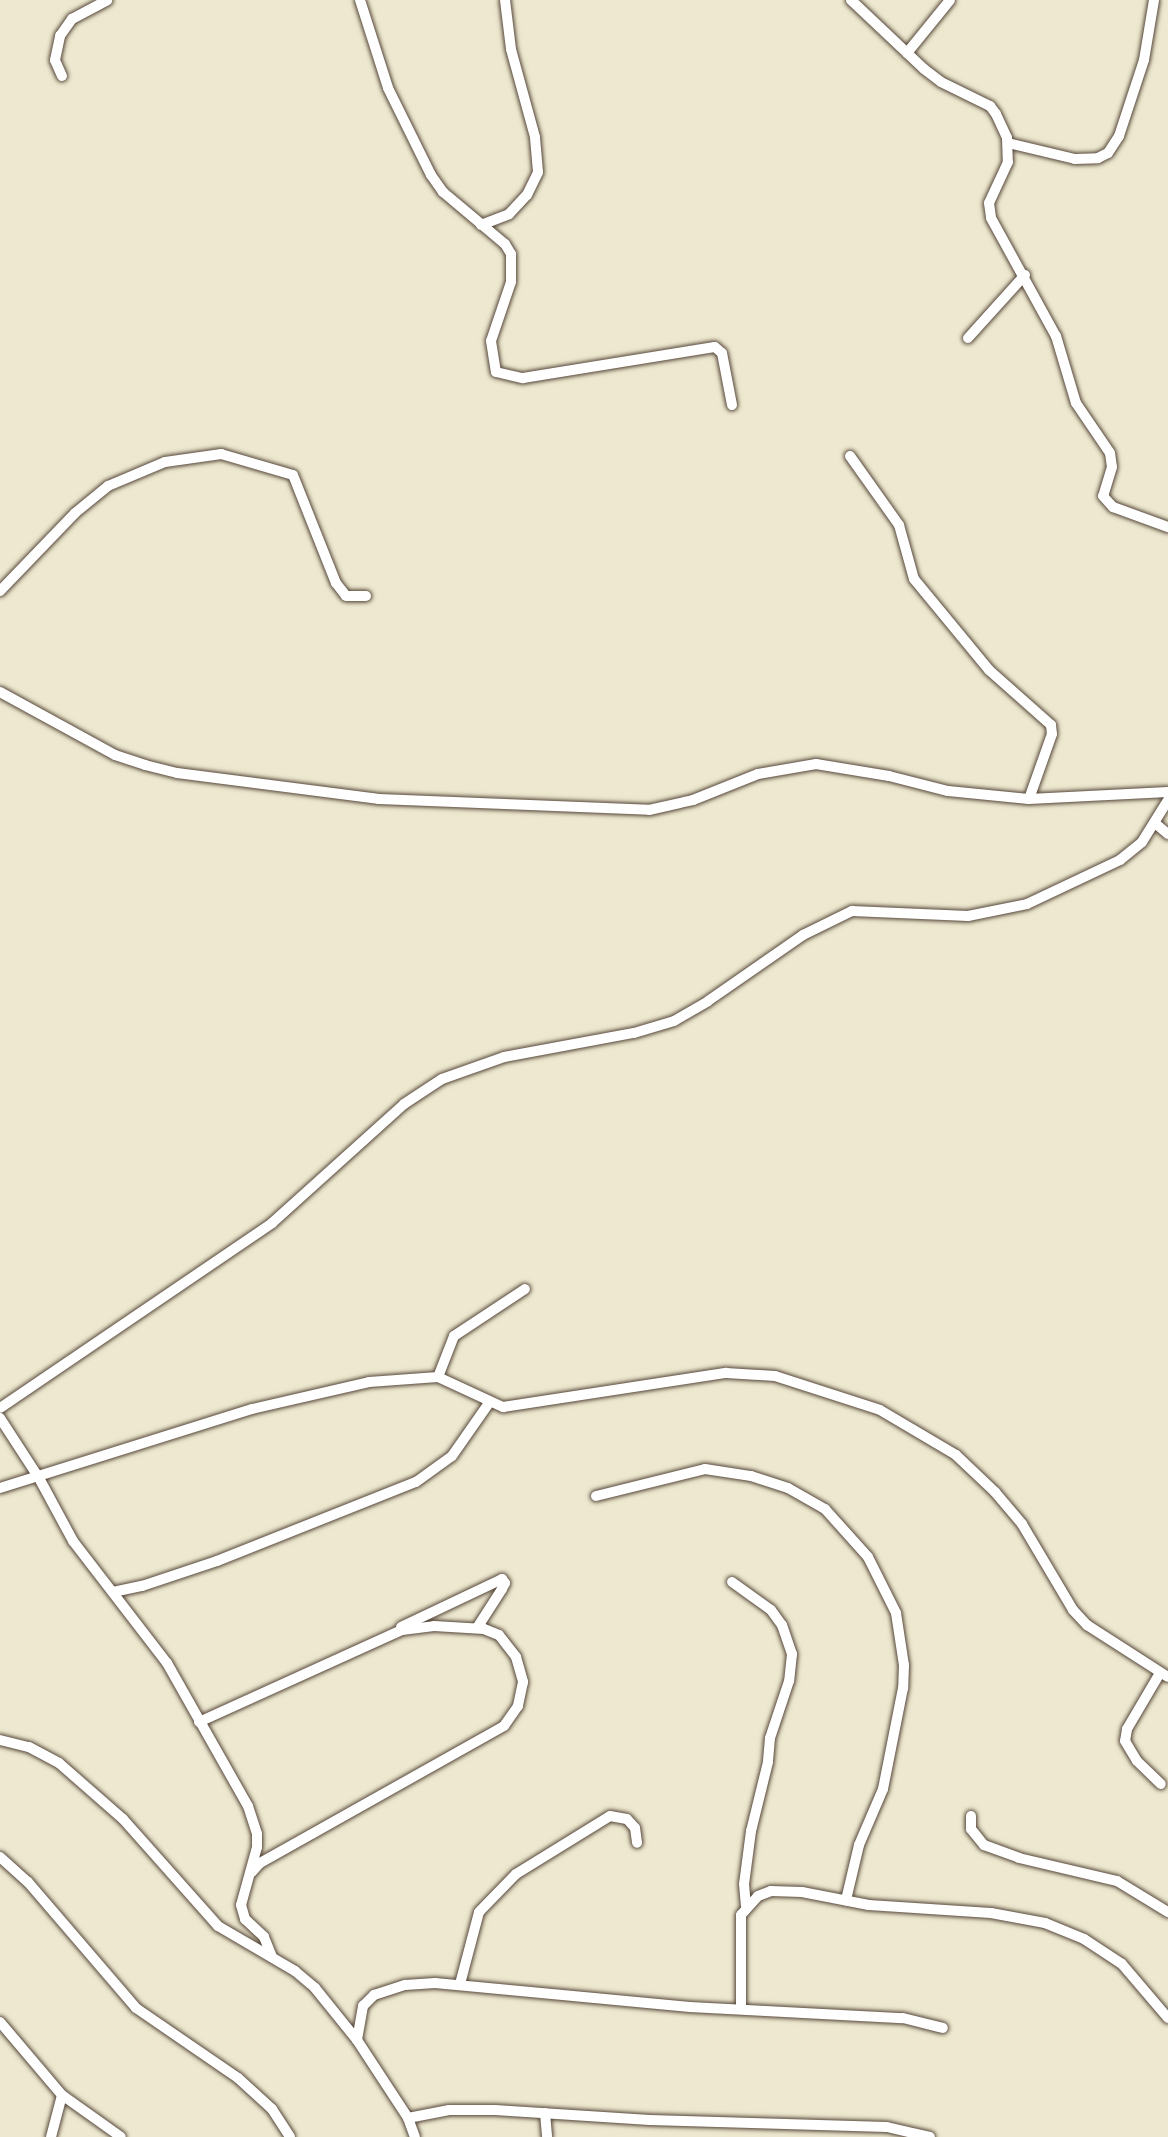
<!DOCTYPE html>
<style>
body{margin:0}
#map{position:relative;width:1168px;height:2137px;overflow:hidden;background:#ede8cf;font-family:"IM FELL Double Pica",serif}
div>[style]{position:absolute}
.roads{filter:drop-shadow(0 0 2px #564639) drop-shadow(0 0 2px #564639)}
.minor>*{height:10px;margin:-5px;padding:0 5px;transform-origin:5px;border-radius:5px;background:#fff}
span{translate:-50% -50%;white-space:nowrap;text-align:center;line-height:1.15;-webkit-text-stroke:6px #f6f6f2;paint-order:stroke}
</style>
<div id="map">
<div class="roads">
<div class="minor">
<div style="left:360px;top:0;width:92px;rotate:72.3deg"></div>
<div style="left:388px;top:88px;width:97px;rotate:63.7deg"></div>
<div style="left:431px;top:175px;width:21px;rotate:55deg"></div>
<div style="left:443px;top:192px;width:81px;rotate:40deg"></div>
<div style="left:505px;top:244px;width:12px;rotate:59deg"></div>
<div style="left:511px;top:254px;width:28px;rotate:90deg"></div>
<div style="left:511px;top:282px;width:62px;rotate:108.7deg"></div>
<div style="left:491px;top:341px;width:31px;rotate:81deg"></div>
<div style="left:496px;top:372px;width:28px;rotate:13deg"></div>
<div style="left:523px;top:378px;width:194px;rotate:-9.2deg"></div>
<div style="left:715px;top:347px;width:9px;rotate:41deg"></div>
<div style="left:722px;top:353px;width:53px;rotate:79.1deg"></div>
<div style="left:851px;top:0;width:100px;rotate:43.4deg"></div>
<div style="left:924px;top:69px;width:21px;rotate:37deg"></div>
<div style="left:941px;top:82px;width:55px;rotate:26.1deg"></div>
<div style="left:990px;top:106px;width:10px;rotate:53deg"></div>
<div style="left:996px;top:114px;width:26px;rotate:65deg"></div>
<div style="left:1007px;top:138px;width:24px;rotate:88deg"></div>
<div style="left:1008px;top:162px;width:45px;rotate:114.9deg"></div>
<div style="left:989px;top:203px;width:15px;rotate:82deg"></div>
<div style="left:991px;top:218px;width:135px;rotate:61.2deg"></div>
<div style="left:1056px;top:336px;width:70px;rotate:73.4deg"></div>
<div style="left:1076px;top:403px;width:60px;rotate:55.8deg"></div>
<div style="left:1110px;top:453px;width:14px;rotate:82deg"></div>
<div style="left:1112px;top:467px;width:30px;rotate:107deg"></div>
<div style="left:1103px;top:496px;width:15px;rotate:48deg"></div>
<div style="left:1113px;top:507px;width:59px;rotate:20deg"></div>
<div style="left:907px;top:53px;width:68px;rotate:-50.9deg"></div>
<div style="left:62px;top:76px;width:17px;rotate:-114deg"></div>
<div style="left:55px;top:60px;width:25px;rotate:-78deg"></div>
<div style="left:60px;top:36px;width:21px;rotate:-55deg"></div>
<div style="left:72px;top:19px;width:40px;rotate:-28deg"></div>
<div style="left:1008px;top:143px;width:69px;rotate:13.4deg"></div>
<div style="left:1075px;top:159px;width:23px;rotate:-2deg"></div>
<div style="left:1098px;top:158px;width:11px;rotate:-27deg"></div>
<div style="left:1108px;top:153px;width:20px;rotate:-57deg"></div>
<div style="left:1119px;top:136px;width:80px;rotate:-71.8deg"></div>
<div style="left:1144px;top:60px;width:61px;rotate:-80.5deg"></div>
<div style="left:481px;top:225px;width:30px;rotate:-21deg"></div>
<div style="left:509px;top:214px;width:26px;rotate:-47deg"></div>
<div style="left:527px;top:195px;width:25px;rotate:-64deg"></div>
<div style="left:538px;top:172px;width:35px;rotate:-95deg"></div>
<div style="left:535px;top:137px;width:91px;rotate:-105.3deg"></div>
<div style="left:511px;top:49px;width:49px;rotate:-97deg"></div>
<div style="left:968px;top:338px;width:85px;rotate:-47.9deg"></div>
<div style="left:850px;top:456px;width:85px;rotate:54.6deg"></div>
<div style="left:899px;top:525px;width:56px;rotate:74.5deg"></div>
<div style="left:914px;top:579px;width:118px;rotate:50.5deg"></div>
<div style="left:989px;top:670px;width:83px;rotate:41.6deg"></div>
<div style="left:1051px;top:725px;width:9px;rotate:84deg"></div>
<div style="left:1052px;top:734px;width:69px;rotate:109.5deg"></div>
<div style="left:0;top:591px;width:108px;rotate:-46.1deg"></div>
<div style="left:75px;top:513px;width:43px;rotate:-39.3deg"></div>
<div style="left:108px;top:486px;width:62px;rotate:-22.8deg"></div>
<div style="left:165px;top:462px;width:57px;rotate:-8.1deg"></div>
<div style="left:221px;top:454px;width:75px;rotate:16.3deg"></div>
<div style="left:293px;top:475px;width:116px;rotate:68.3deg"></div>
<div style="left:336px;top:583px;width:16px;rotate:52deg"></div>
<div style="left:346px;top:596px;width:20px"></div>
<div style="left:0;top:692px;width:131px;rotate:28.7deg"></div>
<div style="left:115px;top:755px;width:32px;rotate:18deg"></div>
<div style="left:145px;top:765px;width:33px;rotate:14deg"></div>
<div style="left:177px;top:773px;width:204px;rotate:7.3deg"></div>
<div style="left:379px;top:799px;width:270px;rotate:2.3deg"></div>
<div style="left:649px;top:810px;width:45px;rotate:-12.8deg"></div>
<div style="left:693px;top:800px;width:70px;rotate:-21.8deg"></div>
<div style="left:758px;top:774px;width:59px;rotate:-9.8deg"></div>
<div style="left:816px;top:764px;width:74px;rotate:9.3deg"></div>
<div style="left:889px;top:776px;width:61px;rotate:14.3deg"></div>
<div style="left:948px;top:791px;width:81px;rotate:5.6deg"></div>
<div style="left:1029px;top:799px;width:139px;rotate:-2.9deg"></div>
<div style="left:1156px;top:824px;width:16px;rotate:40deg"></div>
<div style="left:438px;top:1377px;width:44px;rotate:-68.7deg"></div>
<div style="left:454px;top:1336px;width:85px;rotate:-33.5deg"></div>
<div style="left:0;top:1408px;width:329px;rotate:-34.2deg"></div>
<div style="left:272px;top:1223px;width:178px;rotate:-42deg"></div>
<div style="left:404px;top:1104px;width:45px;rotate:-33.3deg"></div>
<div style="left:442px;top:1079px;width:66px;rotate:-19.5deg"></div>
<div style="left:504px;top:1057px;width:132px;rotate:-10.5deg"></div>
<div style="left:634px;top:1033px;width:42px;rotate:-16.7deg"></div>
<div style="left:674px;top:1021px;width:39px;rotate:-30deg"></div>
<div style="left:708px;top:1001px;width:116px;rotate:-34.8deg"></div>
<div style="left:803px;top:935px;width:55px;rotate:-26.1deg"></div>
<div style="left:852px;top:911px;width:116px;rotate:2.5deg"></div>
<div style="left:968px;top:916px;width:60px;rotate:-11.5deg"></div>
<div style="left:1027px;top:904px;width:103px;rotate:-25.3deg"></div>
<div style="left:1120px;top:860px;width:28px;rotate:-39deg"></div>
<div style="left:1142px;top:842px;width:49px;rotate:-58.2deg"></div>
<div style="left:0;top:1418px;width:72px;rotate:57deg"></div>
<div style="left:39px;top:1478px;width:72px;rotate:61.6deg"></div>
<div style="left:73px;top:1541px;width:154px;rotate:52.4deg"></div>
<div style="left:167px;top:1663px;width:164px;rotate:60.5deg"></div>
<div style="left:248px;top:1806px;width:29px;rotate:72deg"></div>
<div style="left:257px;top:1834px;width:13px;rotate:90deg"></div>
<div style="left:257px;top:1847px;width:60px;rotate:105.4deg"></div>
<div style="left:241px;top:1905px;width:15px;rotate:74deg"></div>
<div style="left:245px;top:1919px;width:26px;rotate:43deg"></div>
<div style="left:264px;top:1937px;width:22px;rotate:68deg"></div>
<div style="left:0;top:1488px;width:264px;rotate:-17.4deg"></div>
<div style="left:252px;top:1409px;width:120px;rotate:-13deg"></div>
<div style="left:369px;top:1382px;width:69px;rotate:-4.1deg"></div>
<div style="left:438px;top:1377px;width:72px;rotate:24.8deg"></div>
<div style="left:503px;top:1407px;width:226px;rotate:-8.7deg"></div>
<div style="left:726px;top:1373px;width:49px;rotate:3.5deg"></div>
<div style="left:775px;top:1376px;width:110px;rotate:17.9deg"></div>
<div style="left:880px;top:1410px;width:88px;rotate:30.6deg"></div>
<div style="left:956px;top:1455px;width:54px;rotate:43.5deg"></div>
<div style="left:995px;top:1492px;width:42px;rotate:49.8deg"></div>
<div style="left:1022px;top:1524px;width:100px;rotate:59.3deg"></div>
<div style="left:1073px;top:1610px;width:21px;rotate:47deg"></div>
<div style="left:1087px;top:1625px;width:96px;rotate:32.7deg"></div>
<div style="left:596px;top:1496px;width:112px;rotate:-13.9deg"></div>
<div style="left:705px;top:1469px;width:47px;rotate:8.7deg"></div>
<div style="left:751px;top:1476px;width:39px;rotate:18deg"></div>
<div style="left:788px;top:1488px;width:43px;rotate:29.6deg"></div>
<div style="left:825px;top:1509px;width:64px;rotate:48.1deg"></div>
<div style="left:868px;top:1557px;width:63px;rotate:63.4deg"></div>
<div style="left:896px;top:1613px;width:53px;rotate:81.3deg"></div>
<div style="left:904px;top:1665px;width:23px;rotate:92deg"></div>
<div style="left:903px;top:1688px;width:103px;rotate:101.2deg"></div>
<div style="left:883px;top:1789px;width:61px;rotate:113.2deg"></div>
<div style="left:859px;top:1845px;width:57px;rotate:103.3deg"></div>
<div style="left:732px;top:1582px;width:48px;rotate:35.7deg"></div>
<div style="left:771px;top:1610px;width:19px;rotate:54deg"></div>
<div style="left:782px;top:1625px;width:31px;rotate:71deg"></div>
<div style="left:792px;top:1654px;width:27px;rotate:96deg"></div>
<div style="left:789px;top:1681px;width:60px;rotate:108.4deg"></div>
<div style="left:770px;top:1738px;width:24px;rotate:95deg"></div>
<div style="left:768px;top:1762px;width:71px;rotate:103.8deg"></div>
<div style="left:751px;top:1831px;width:53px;rotate:97.5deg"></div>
<div style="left:744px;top:1884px;width:22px;rotate:85deg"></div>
<div style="left:113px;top:1592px;width:30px;rotate:-12deg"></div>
<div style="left:142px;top:1586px;width:79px;rotate:-18.4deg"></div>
<div style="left:217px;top:1561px;width:214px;rotate:-21.7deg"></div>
<div style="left:416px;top:1482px;width:44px;rotate:-35.8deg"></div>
<div style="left:452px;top:1456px;width:65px;rotate:-55.1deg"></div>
<div style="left:401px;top:1627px;width:112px;rotate:-25.4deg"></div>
<div style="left:502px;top:1579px;width:5px;rotate:53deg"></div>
<div style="left:505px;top:1583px;width:7px;rotate:117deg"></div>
<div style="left:502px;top:1589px;width:46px;rotate:122.7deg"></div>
<div style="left:1160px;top:1673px;width:65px;rotate:120.5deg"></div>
<div style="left:1127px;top:1729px;width:12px;rotate:99deg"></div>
<div style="left:1125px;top:1741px;width:23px;rotate:59deg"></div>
<div style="left:1137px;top:1761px;width:33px;rotate:44deg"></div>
<div style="left:199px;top:1722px;width:223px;rotate:-24.4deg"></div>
<div style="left:402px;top:1630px;width:32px;rotate:-7deg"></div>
<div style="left:434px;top:1626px;width:50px;rotate:3.4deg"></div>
<div style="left:484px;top:1629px;width:16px;rotate:22deg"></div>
<div style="left:499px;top:1635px;width:28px;rotate:52deg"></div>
<div style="left:516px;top:1657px;width:26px;rotate:74deg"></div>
<div style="left:523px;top:1682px;width:25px;rotate:102deg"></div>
<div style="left:518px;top:1706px;width:24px;rotate:125deg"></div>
<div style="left:504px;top:1726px;width:280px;rotate:150.7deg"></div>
<div style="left:260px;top:1863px;width:12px;rotate:132deg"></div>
<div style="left:0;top:1740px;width:30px;rotate:14deg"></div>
<div style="left:29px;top:1747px;width:34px;rotate:28deg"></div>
<div style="left:59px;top:1763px;width:85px;rotate:41.2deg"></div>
<div style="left:123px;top:1819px;width:143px;rotate:48.4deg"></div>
<div style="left:218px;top:1926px;width:89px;rotate:30.3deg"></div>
<div style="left:295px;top:1971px;width:26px;rotate:40deg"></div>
<div style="left:315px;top:1988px;width:67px;rotate:51.1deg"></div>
<div style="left:357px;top:2040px;width:93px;rotate:56.8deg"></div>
<div style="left:408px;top:2118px;width:20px;rotate:70deg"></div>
<div style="left:971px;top:1816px;width:13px;rotate:90deg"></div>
<div style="left:971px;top:1829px;width:21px;rotate:51deg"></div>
<div style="left:984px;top:1845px;width:37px;rotate:20deg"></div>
<div style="left:1019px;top:1858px;width:101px;rotate:13.2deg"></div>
<div style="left:1117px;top:1881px;width:60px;rotate:31.3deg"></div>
<div style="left:0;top:1857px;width:38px;rotate:42deg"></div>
<div style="left:28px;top:1882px;width:166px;rotate:49.4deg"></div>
<div style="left:136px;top:2008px;width:124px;rotate:34.5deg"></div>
<div style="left:238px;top:2078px;width:46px;rotate:42.4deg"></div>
<div style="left:272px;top:2109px;width:33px;rotate:57deg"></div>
<div style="left:460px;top:1984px;width:74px;rotate:-75.2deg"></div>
<div style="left:479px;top:1912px;width:53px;rotate:-45.8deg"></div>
<div style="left:516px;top:1874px;width:110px;rotate:-31.7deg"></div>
<div style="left:610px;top:1816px;width:17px;rotate:10deg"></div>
<div style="left:627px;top:1819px;width:12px;rotate:48deg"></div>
<div style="left:635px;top:1828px;width:15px;rotate:82deg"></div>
<div style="left:741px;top:2007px;width:92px;rotate:-90deg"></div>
<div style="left:741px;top:1915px;width:25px;rotate:-48deg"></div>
<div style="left:758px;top:1896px;width:14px;rotate:-21deg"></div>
<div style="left:771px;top:1891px;width:31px;rotate:2deg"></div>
<div style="left:802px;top:1892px;width:68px;rotate:11deg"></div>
<div style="left:869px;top:1905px;width:122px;rotate:3.8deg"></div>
<div style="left:991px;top:1913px;width:55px;rotate:10.5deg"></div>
<div style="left:1045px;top:1923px;width:42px;rotate:22.3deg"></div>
<div style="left:1084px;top:1939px;width:45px;rotate:33.3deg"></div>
<div style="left:1122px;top:1964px;width:71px;rotate:49.6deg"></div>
<div style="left:0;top:2022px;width:96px;rotate:49.7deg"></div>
<div style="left:62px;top:2095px;width:72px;rotate:35.4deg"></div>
<div style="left:357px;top:2040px;width:35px;rotate:-80deg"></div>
<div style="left:363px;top:2006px;width:16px;rotate:-45deg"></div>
<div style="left:374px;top:1995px;width:33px;rotate:-18deg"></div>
<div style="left:405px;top:1985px;width:30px;rotate:-4deg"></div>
<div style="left:435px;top:1983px;width:256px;rotate:5.4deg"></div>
<div style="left:690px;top:2007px;width:213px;rotate:3deg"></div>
<div style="left:903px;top:2018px;width:41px;rotate:14deg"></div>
<div style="left:545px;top:2113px;width:24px;rotate:85deg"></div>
<div style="left:408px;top:2118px;width:42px;rotate:-11deg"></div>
<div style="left:449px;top:2110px;width:46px"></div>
<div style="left:495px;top:2110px;width:155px;rotate:3.7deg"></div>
<div style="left:650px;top:2120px;width:237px;rotate:1.7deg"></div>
<div style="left:887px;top:2127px;width:44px;rotate:13.1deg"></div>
<div style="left:51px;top:2137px;width:43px;rotate:-75.3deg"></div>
</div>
</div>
</div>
